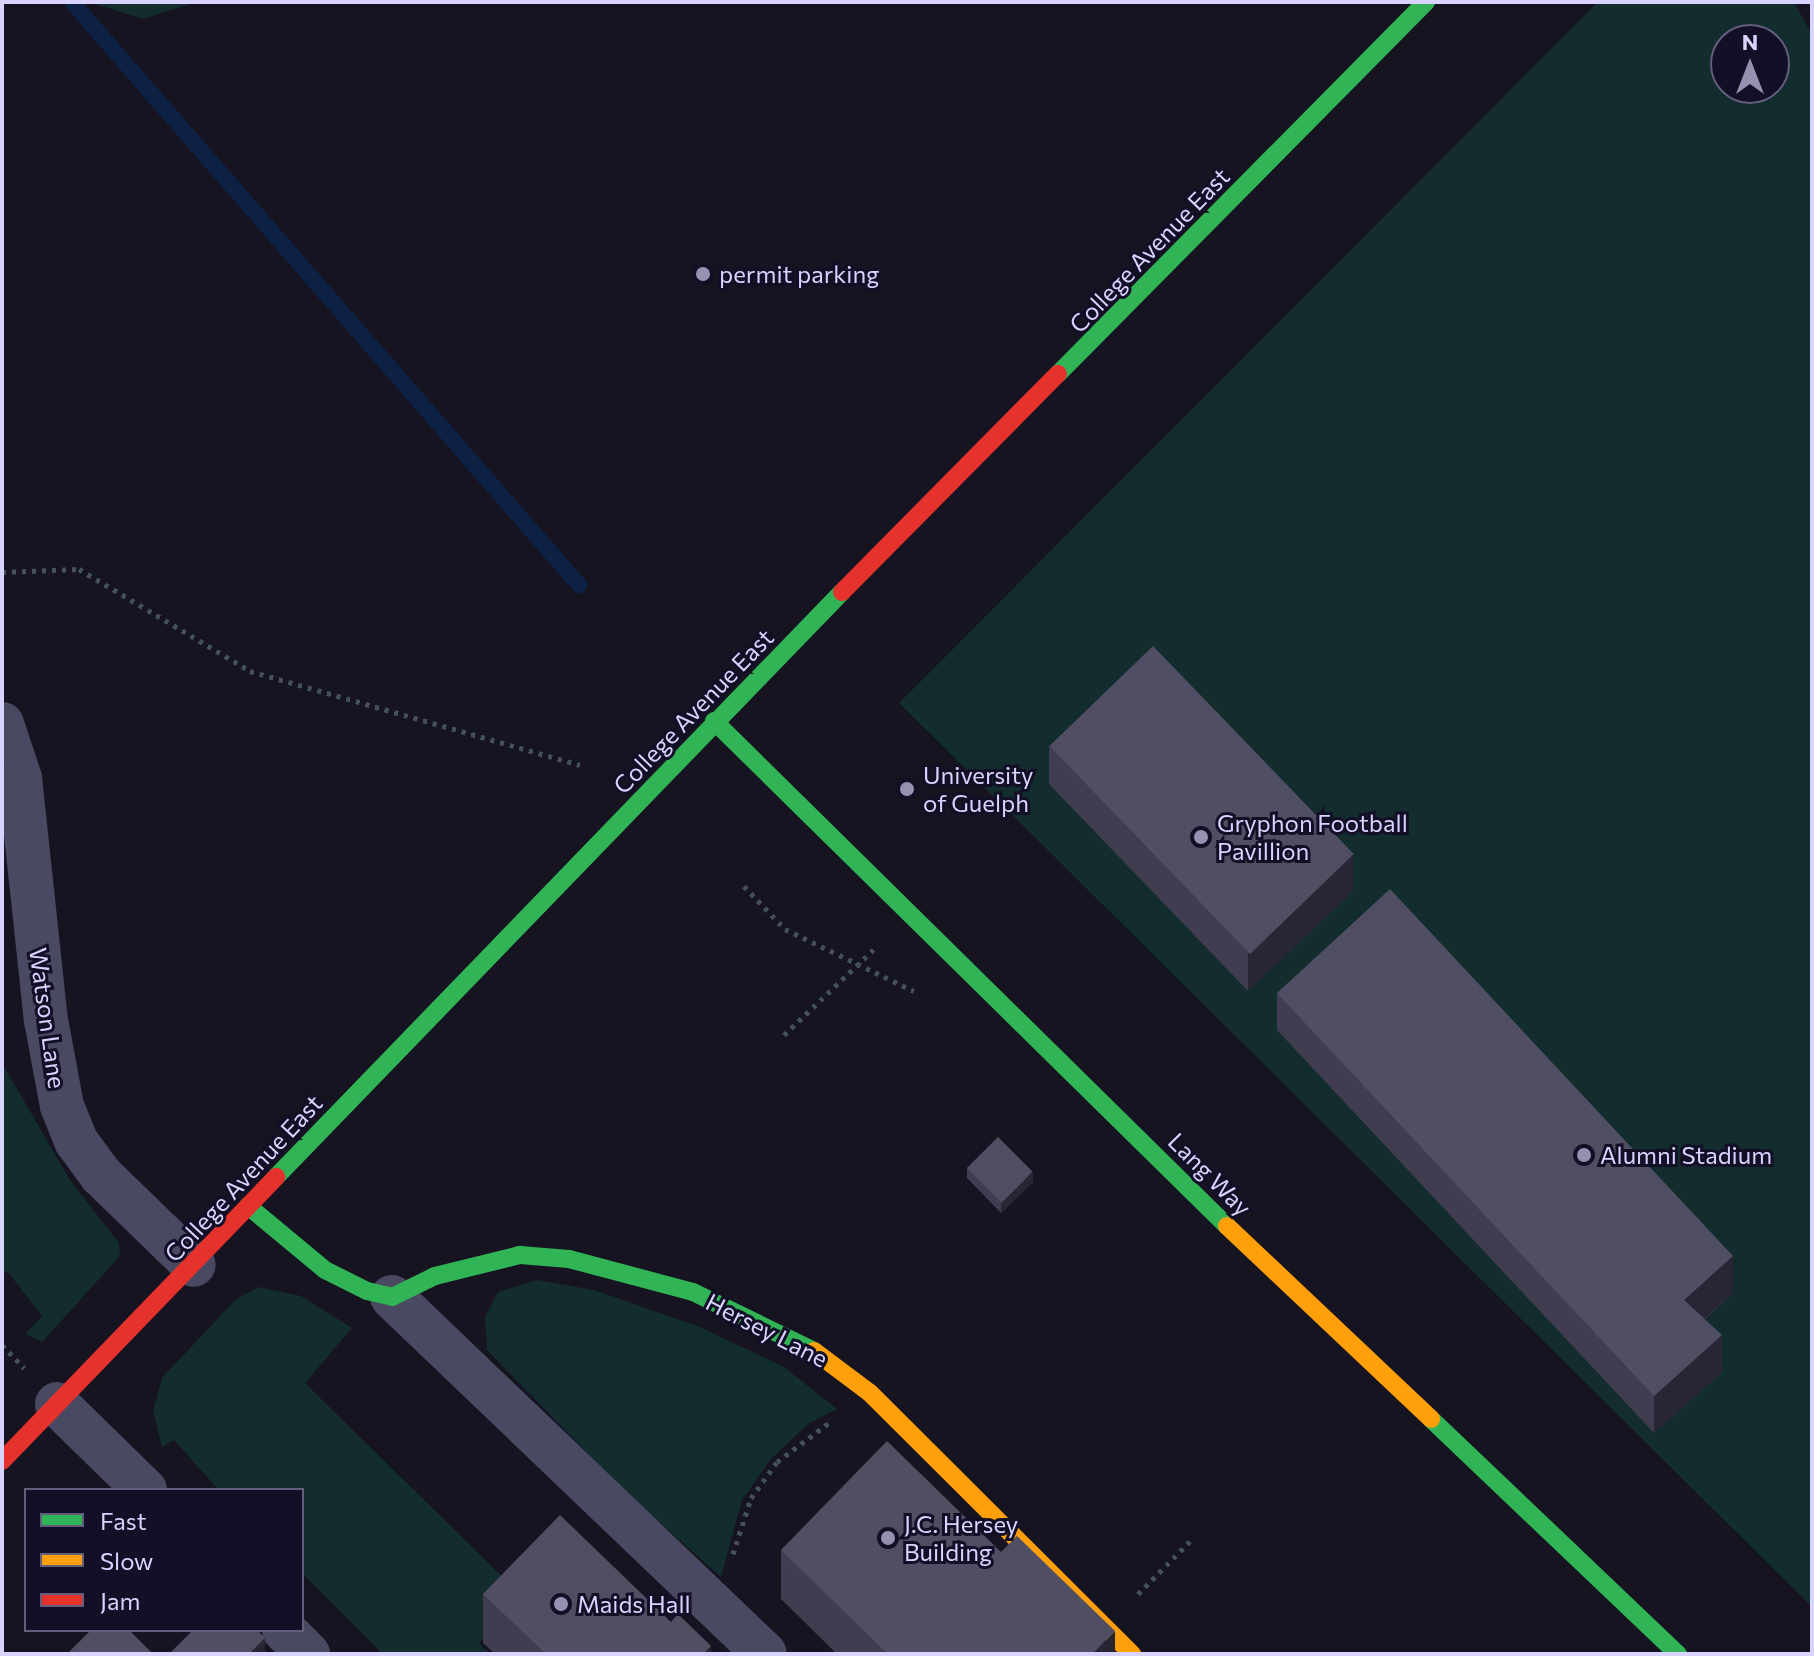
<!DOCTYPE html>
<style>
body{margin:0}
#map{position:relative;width:1814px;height:1656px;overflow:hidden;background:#161421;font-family:Commissioner,sans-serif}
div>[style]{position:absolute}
.green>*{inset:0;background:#132c2d}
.stream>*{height:16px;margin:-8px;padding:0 8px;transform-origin:8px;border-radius:8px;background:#0d2144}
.path>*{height:5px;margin-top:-2.5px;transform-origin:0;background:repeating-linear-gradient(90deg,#44505f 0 4px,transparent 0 10px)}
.street>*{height:44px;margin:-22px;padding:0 22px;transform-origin:22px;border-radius:22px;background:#4a4962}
.fast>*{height:18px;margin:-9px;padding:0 9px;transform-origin:9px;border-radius:9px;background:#30b455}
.slow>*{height:18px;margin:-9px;padding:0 9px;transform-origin:9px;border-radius:9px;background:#ff9f0a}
.jam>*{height:18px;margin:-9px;padding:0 9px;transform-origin:9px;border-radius:9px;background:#e5322d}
.wall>*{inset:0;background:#403d50}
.shaded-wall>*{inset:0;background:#282635}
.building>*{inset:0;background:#504e63;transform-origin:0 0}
.dots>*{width:22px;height:22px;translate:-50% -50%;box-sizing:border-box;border:4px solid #130f26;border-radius:50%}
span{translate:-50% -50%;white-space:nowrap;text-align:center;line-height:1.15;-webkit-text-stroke:6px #130f26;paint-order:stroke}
.street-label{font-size:24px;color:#d9d4ff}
.poi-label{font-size:24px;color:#d9d4ff}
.left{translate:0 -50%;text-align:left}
.frame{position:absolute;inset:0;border:4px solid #d9d4ff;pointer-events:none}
.legend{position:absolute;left:24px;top:1488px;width:280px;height:144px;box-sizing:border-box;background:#130f26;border:2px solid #625e7d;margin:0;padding:10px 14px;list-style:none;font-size:24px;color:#d9d4ff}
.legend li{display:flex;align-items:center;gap:16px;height:40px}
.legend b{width:40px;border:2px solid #625e7d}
.north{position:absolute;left:1710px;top:24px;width:80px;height:80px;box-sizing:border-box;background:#130f26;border:2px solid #625e7d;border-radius:50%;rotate:0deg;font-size:22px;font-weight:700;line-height:32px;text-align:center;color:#d9d4ff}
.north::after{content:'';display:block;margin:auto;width:28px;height:36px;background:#9591b1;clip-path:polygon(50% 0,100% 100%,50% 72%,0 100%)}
</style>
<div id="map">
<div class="green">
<div style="clip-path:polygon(89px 2px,197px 2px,143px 19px)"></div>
<div style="clip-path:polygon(evenodd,1598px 2px,1794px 2px,1812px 35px,1812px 1607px,899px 703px,1598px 2px,1726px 40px,1774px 40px,1774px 88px,1726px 88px,1726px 40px)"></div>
<div style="clip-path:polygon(2px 1063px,70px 1180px,119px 1243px,120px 1256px,42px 1342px,25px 1334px,42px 1316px,7px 1271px,2px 1275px)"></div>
<div style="clip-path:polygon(537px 1280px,594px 1290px,700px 1327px,784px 1367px,837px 1409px,808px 1424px,771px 1459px,742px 1500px,721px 1577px,623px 1490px,487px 1350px,485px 1317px,498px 1292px)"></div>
<div style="clip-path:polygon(259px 1287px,301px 1296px,352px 1328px,305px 1383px,523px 1597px,479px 1643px,490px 1654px,383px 1654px,302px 1573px,302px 1490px,219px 1490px,174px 1440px,162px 1447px,153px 1411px,162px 1378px,236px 1299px)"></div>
</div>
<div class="stream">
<div style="left:72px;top:2px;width:773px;rotate:48.99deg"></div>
</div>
<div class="path">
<div style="left:2px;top:572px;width:77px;rotate:-2.2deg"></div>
<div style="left:79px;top:569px;width:199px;rotate:30.8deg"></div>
<div style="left:250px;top:671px;width:343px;rotate:15.9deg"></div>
<div style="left:744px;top:886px;width:59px;rotate:46.4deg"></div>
<div style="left:785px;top:929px;width:143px;rotate:25.7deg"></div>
<div style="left:784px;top:1035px;width:127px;rotate:-43.7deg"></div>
<div style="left:2px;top:1345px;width:32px;rotate:46deg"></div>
<div style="left:733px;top:1554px;width:59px;rotate:-72.2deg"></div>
<div style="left:751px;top:1498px;width:44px;rotate:-54.2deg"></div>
<div style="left:777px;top:1462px;width:66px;rotate:-37deg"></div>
<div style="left:1138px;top:1594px;width:74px;rotate:-45.5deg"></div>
</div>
<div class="street">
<div style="left:2px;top:724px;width:57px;rotate:71.6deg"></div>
<div style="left:20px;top:778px;width:243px;rotate:83.9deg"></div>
<div style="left:46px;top:1020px;width:87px;rotate:79.5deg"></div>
<div style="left:62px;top:1106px;width:38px;rotate:68deg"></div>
<div style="left:76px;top:1141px;width:42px;rotate:53.7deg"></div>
<div style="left:101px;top:1175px;width:129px;rotate:44.1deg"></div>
<div style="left:392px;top:1297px;width:516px;rotate:43.74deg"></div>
<div style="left:57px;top:1404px;width:123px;rotate:44.3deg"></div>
<div style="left:284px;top:1630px;width:34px;rotate:45deg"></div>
</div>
<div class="fast">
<div style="left:1058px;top:374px;width:523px;rotate:-45.31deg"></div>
<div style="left:714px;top:721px;width:720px;rotate:44.55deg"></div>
<div style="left:276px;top:1177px;width:814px;rotate:-45.95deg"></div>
<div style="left:248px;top:1206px;width:100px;rotate:39.7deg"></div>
<div style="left:325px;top:1270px;width:47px;rotate:26.6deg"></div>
<div style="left:367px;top:1291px;width:26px;rotate:13deg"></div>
<div style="left:392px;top:1297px;width:48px;rotate:-26deg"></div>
<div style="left:435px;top:1276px;width:88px;rotate:-13.9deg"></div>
<div style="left:520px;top:1255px;width:49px;rotate:4.7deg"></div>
<div style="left:569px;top:1259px;width:128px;rotate:14.9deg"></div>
<div style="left:693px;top:1292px;width:135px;rotate:26deg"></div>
<div style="left:1431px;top:1419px;width:341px;rotate:43.6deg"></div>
</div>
<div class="slow">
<div style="left:1227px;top:1226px;width:281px;rotate:43.4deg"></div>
<div style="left:814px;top:1351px;width:70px;rotate:36.9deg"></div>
<div style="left:870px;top:1393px;width:370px;rotate:44.9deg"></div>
</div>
<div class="jam">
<div style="left:842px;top:592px;width:307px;rotate:-45.3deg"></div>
<div style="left:2px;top:1461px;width:395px;rotate:-46deg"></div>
</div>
<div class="wall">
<div style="clip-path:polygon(1049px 746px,1353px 891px,1248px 991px,1049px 784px)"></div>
<div style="clip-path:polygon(1277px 993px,1733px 1293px,1705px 1319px,1722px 1372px,1654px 1433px,1277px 1030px)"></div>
<div style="clip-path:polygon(967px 1168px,1033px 1182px,1001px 1213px,967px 1178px)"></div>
<div style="clip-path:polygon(781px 1550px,1001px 1552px,1115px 1654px,837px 1654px,781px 1599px)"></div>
<div style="clip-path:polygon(483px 1594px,671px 1622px,711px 1654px,495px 1654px,483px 1643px)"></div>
</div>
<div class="shaded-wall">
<div style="clip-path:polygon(1353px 854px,1353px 891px,1248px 991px,1248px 954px)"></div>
<div style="clip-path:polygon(1033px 1172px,1033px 1182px,1001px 1213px,1001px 1203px)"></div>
<div style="clip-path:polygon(1733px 1256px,1733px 1293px,1684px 1337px,1684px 1300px)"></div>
<div style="clip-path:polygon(1722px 1335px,1722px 1372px,1654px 1433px,1654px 1396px)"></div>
<div style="clip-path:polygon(1115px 1631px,1115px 1654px,1092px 1654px)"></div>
<div style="clip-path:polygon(265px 1638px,265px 1654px,249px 1654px)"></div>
<div style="clip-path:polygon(711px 1646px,711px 1654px,703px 1654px)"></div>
</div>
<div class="building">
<div style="left:1153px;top:646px;width:289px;height:144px;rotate:46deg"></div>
<div style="clip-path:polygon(1390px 889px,1733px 1256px,1684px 1300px,1722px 1335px,1654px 1396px,1277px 993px)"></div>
<div style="left:998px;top:1137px;width:49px;height:44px;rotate:45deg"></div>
<div style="clip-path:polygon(887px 1441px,1001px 1552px,1017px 1536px,1115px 1631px,1092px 1654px,888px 1654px,781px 1550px)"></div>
<div style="clip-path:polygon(560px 1515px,671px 1622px,678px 1614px,711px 1646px,703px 1654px,546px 1654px,483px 1594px)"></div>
<div style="clip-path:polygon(91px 1630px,129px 1630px,153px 1654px,67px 1654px)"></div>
<div style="clip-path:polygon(193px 1630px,257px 1630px,265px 1638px,249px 1654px,169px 1654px)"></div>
</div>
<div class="dots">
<div style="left:703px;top:274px;background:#9591b1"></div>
<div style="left:907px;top:789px;background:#9591b1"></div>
<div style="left:1201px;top:837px;background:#9591b1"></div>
<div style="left:1584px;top:1155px;background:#9591b1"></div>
<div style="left:888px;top:1538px;background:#9591b1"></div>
<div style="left:561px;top:1604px;background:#9591b1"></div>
</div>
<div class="street-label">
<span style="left:1149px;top:250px;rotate:-46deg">College Avenue East</span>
<span style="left:693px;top:711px;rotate:-46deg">College Avenue East</span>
<span style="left:48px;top:1018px;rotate:82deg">Watson Lane</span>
<span style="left:1210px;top:1174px;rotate:45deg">Lang Way</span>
<span style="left:243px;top:1178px;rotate:-47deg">College Avenue East</span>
<span style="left:767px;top:1330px;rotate:27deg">Hersey Lane</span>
</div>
<div class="poi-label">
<span class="left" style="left:719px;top:274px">permit parking</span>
<span class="left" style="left:923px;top:789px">University<br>of Guelph</span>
<span class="left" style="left:1217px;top:837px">Gryphon Football<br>Pavillion</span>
<span class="left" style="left:1600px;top:1155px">Alumni Stadium</span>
<span class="left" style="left:904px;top:1538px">J.C. Hersey<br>Building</span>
<span class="left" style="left:577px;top:1604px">Maids Hall</span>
</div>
<div class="frame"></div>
<ul class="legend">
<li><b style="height:10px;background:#30b455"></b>Fast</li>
<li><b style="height:10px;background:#ff9f0a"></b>Slow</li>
<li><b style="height:10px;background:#e5322d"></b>Jam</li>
</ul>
<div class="north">N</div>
</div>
